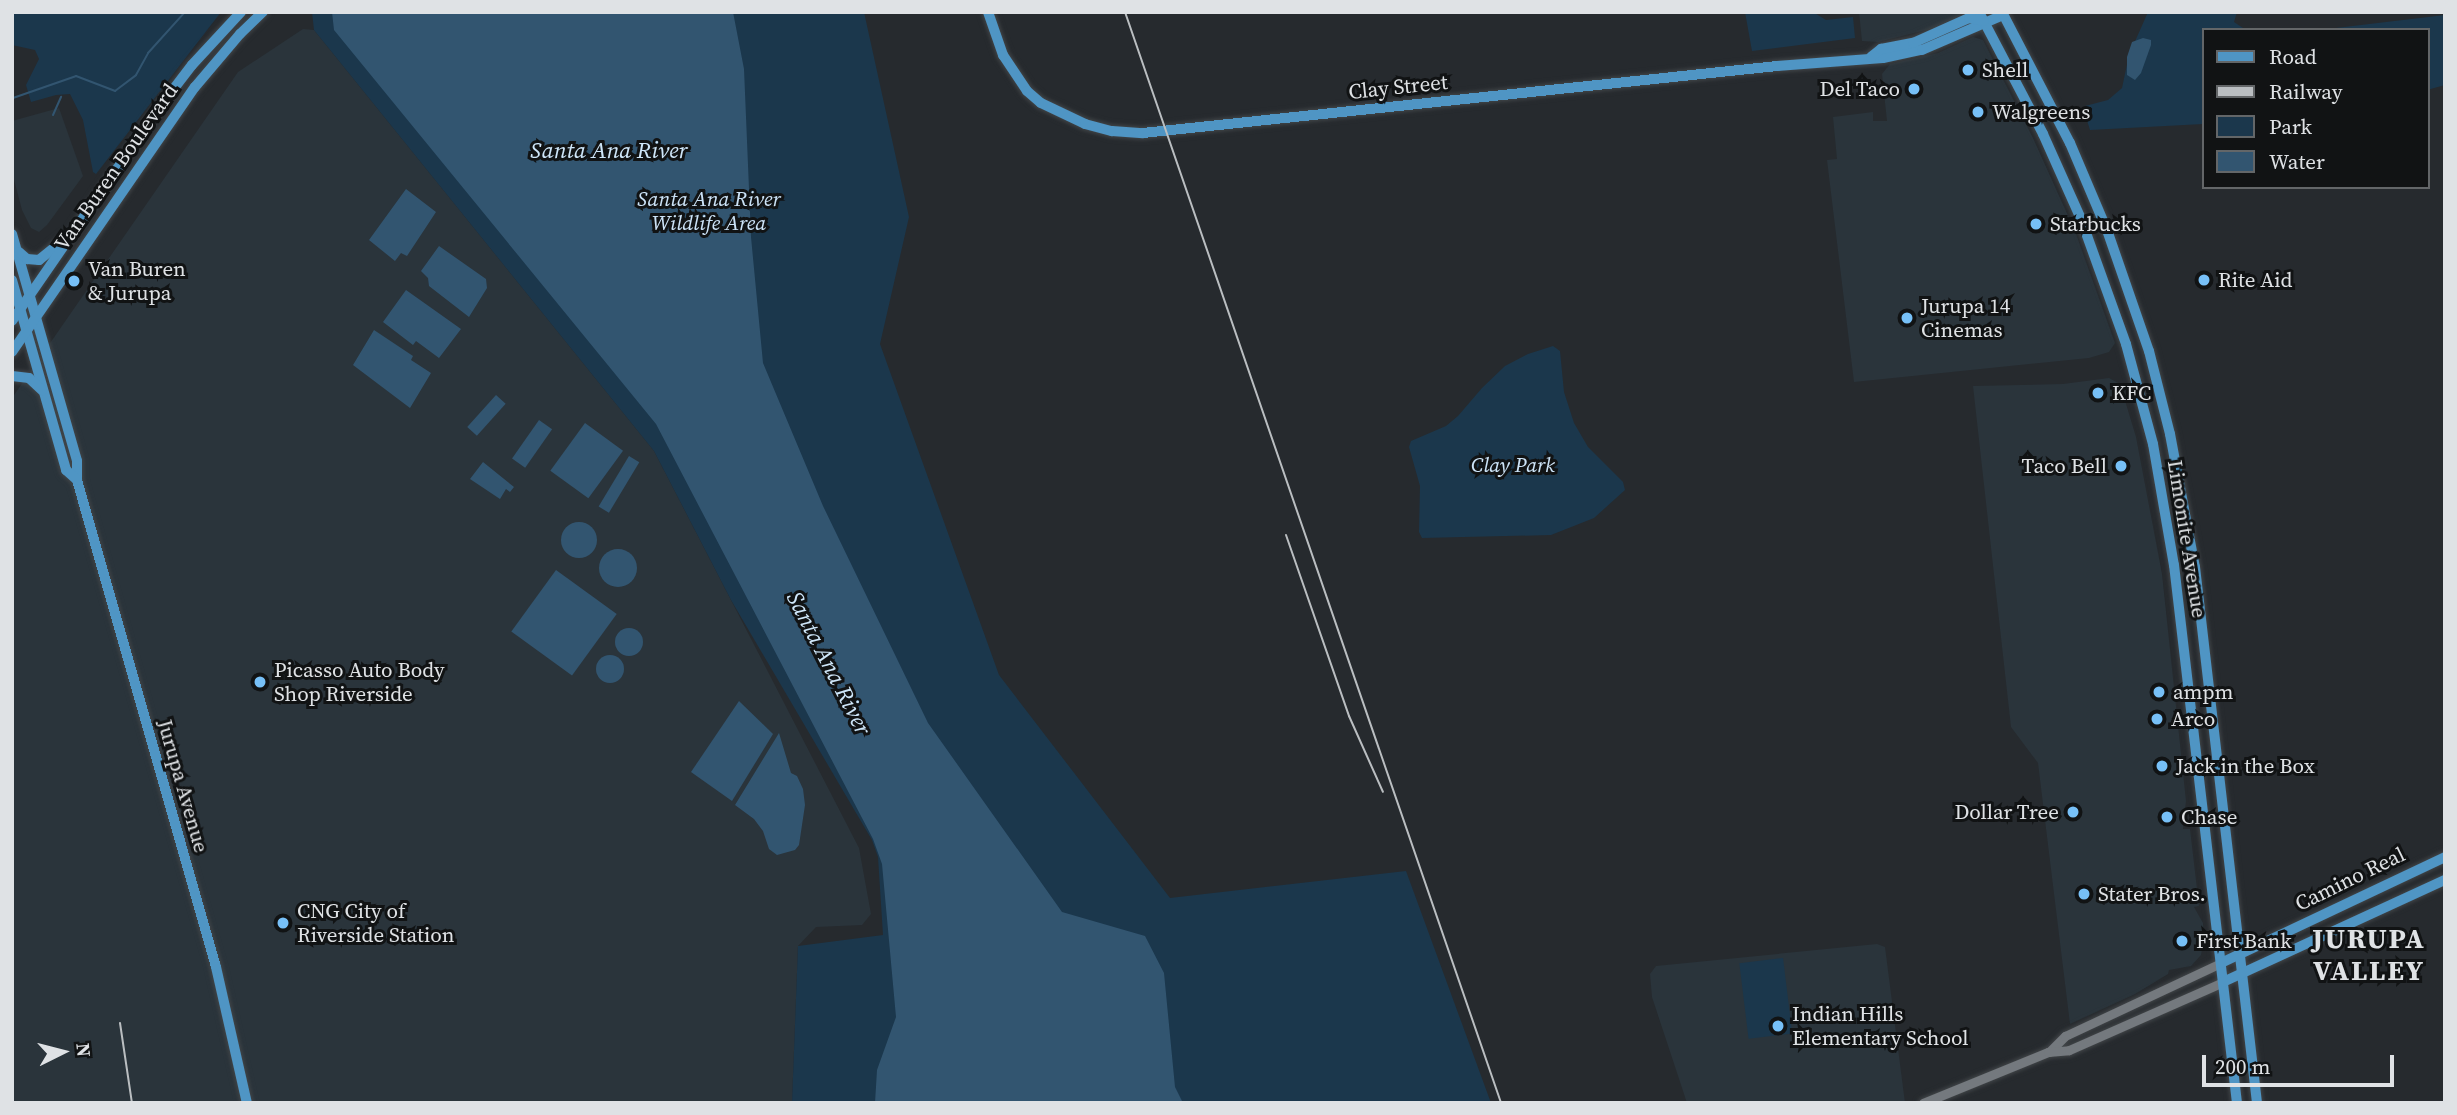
<!DOCTYPE html>
<style>
body{margin:0}
#map{position:relative;width:2457px;height:1115px;overflow:hidden;background:#262a2e;font-family:"Source Serif 4",serif}
div>[style]{position:absolute}
.built>*{inset:0;background:#2a343b}
.green>*{inset:0;background:#1b374c;transform-origin:0 0}
.water>*{inset:0;background:#325570;transform-origin:0 0}
.round{border-radius:50%}
.stream>*{height:2px;margin:-1px;padding:0 1px;transform-origin:1px;border-radius:1px;background:#325570}
.roads{filter:drop-shadow(0 0 2px #414548) drop-shadow(0 0 2px #414548)}
.minor>*{height:9px;margin:-4.5px;padding:0 4.5px;transform-origin:4.5px;border-radius:4.5px;background:#74797e}
.major>*{height:10px;margin:-5px;padding:0 5px;transform-origin:5px;border-radius:5px;background:#4f95c4}
.rail>*{height:2px;margin:-1px;padding:0 1px;transform-origin:1px;border-radius:1px;background:#babec1}
.dots>*{width:19px;height:19px;translate:-50% -50%;box-sizing:border-box;border:4px solid #111314;border-radius:50%}
span{translate:-50% -50%;white-space:nowrap;text-align:center;line-height:1.15;-webkit-text-stroke:6px #111314;paint-order:stroke}
.poi-label{font-size:21px;color:#dfe2e5}
.left{translate:0 -50%;text-align:left}
.right{translate:-100% -50%;text-align:right}
.street-label{font-size:21px;color:#dfe2e5}
.park-label{font-size:21px;color:#cde4f8;font-style:italic}
.water-label{font-size:23px;color:#cfe7fa;font-style:italic}
.district-label{font-size:28px;color:#dfe2e5;font-weight:700;letter-spacing:2px}
.frame{position:absolute;inset:0;border:14px solid #dfe2e5;pointer-events:none}
.legend{position:absolute;left:2202px;top:28px;width:228px;height:161px;box-sizing:border-box;background:#111314;border:2px solid #636668;margin:0;padding:9px 12px;list-style:none;font-size:21px;color:#dfe2e5}
.legend li{display:flex;align-items:center;gap:14px;height:35px}
.legend b{width:35px;border:2px solid #636668}
.north{position:absolute;left:28px;top:1017px;width:70px;height:70px;-webkit-text-stroke:5px #111314;paint-order:stroke;rotate:84deg;font-size:19px;font-weight:700;line-height:28px;text-align:center;color:#dfe2e5}
.north::after{content:'';display:block;margin:auto;width:24px;height:32px;background:#dfe2e5;clip-path:polygon(50% 0,100% 100%,50% 72%,0 100%)}
.scale{position:absolute;left:2202px;top:1055px;width:192px;height:32px;box-sizing:border-box;border:4px solid #dfe2e5;border-top:0;padding-left:9px;font-size:21px;line-height:24px;white-space:nowrap;color:#dfe2e5;-webkit-text-stroke:5px #111314;paint-order:stroke}
</style>
<div id="map">
<div class="built">
<div style="clip-path:polygon(1859px 12px,1962px 12px,1960px 16px,1938px 27px,1878px 42px,1862px 41px)"></div>
<div style="clip-path:polygon(303px 29px,314px 30px,654px 451px,859px 848px,871px 914px,862px 925px,816px 927px,798px 946px,792px 1103px,12px 1103px,12px 398px,238px 72px)"></div>
<div style="clip-path:polygon(1973px 37px,1983px 40px,2033px 138px,2075px 231px,2115px 343px,2109px 352px,2089px 358px,1854px 382px,1827px 160px,1837px 159px,1833px 117px,1873px 112px,1873px 121px,1887px 121px,1882px 74px,1890px 64px,1938px 53px)"></div>
<div style="clip-path:polygon(59px 108px,83px 176px,47px 225px,39px 232px,31px 228px,22px 210px,12px 172px,12px 121px)"></div>
<div style="clip-path:polygon(2109px 378px,2120px 384px,2136px 437px,2162px 574px,2186px 801px,2183px 829px,2190px 829px,2199px 906px,2194px 907px,2203px 923px,2204px 939px,2201px 955px,2191px 966px,2169px 970px,2168px 974px,2135px 994px,2070px 1024px,2038px 763px,2011px 727px,1973px 386px,2063px 384px)"></div>
<div style="clip-path:polygon(1877px 944px,1885px 947px,1905px 1103px,1687px 1103px,1652px 997px,1650px 974px,1656px 966px)"></div>
</div>
<div class="green">
<div style="clip-path:polygon(12px 12px,221px 12px,96px 174px,93px 172px,83px 120px,70px 94px,56px 95px,31px 102px,26px 85px,39px 59px,35px 50px,12px 45px)"></div>
<div style="clip-path:polygon(312px 12px,864px 12px,909px 217px,880px 344px,999px 675px,1170px 898px,1406px 871px,1491px 1103px,792px 1103px,798px 946px,883px 935px,878px 857px,872px 840px,731px 600px,654px 451px,314px 30px)"></div>
<div style="clip-path:polygon(1745px 12px,1813px 12px,1826px 20px,1853px 17px,1855px 38px,1752px 51px)"></div>
<div style="clip-path:polygon(2148px 12px,2237px 12px,2234px 22px,2246px 30px,2203px 30px,2203px 124px,2090px 130px,2084px 111px,2085px 106px,2108px 100px,2122px 88px,2129px 55px)"></div>
<div style="clip-path:polygon(2445px 15px,2445px 85px,2427px 90px,2427px 30px,2319px 30px)"></div>
<div style="clip-path:polygon(1553px 346px,1560px 351px,1564px 392px,1574px 423px,1588px 447px,1623px 482px,1625px 490px,1594px 518px,1551px 535px,1422px 538px,1419px 532px,1420px 486px,1409px 447px,1411px 441px,1446px 426px,1458px 416px,1482px 388px,1505px 366px,1528px 354px)"></div>
<div style="left:1783px;top:958px;width:76px;height:44px;rotate:83deg"></div>
</div>
<div class="water">
<div style="clip-path:polygon(332px 12px,733px 12px,744px 69px,751px 237px,763px 363px,823px 506px,928px 723px,1062px 912px,1145px 936px,1164px 973px,1175px 1087px,1183px 1103px,875px 1103px,877px 1070px,896px 1017px,882px 864px,873px 839px,656px 424px,334px 30px)"></div>
<div style="clip-path:polygon(2143px 38px,2151px 40px,2151px 45px,2141px 73px,2135px 80px,2127px 75px,2127px 57px,2132px 42px)"></div>
<div style="clip-path:polygon(406px 189px,436px 212px,407px 256px,401px 253px,395px 261px,369px 240px)"></div>
<div style="clip-path:polygon(439px 246px,486px 279px,487px 288px,469px 317px,429px 286px,428px 278px,421px 271px)"></div>
<div style="clip-path:polygon(406px 290px,461px 329px,439px 358px,416px 341px,413px 345px,383px 322px)"></div>
<div style="clip-path:polygon(374px 330px,413px 356px,411px 360px,431px 373px,410px 408px,353px 365px)"></div>
<div style="left:496px;top:395px;width:13px;height:43px;rotate:42deg"></div>
<div style="left:539px;top:420px;width:16px;height:47px;rotate:35deg"></div>
<div style="left:585px;top:423px;width:47px;height:59px;rotate:36deg"></div>
<div style="left:629px;top:456px;width:12px;height:59px;rotate:31deg"></div>
<div style="clip-path:polygon(483px 462px,514px 487px,510px 492px,506px 489px,500px 499px,470px 479px)"></div>
<div class="round" style="left:561px;top:522px;width:36px;height:36px"></div>
<div class="round" style="left:599px;top:549px;width:38px;height:38px"></div>
<div style="left:556px;top:570px;width:75px;height:76px;rotate:36deg"></div>
<div class="round" style="left:615px;top:628px;width:28px;height:28px"></div>
<div class="round" style="left:596px;top:655px;width:28px;height:28px"></div>
<div style="clip-path:polygon(739px 701px,773px 734px,732px 801px,691px 772px)"></div>
<div style="clip-path:polygon(779px 733px,791px 773px,797px 776px,803px 789px,805px 805px,799px 845px,795px 850px,777px 855px,769px 849px,763px 831px,754px 819px,735px 805px)"></div>
</div>
<div class="stream">
<div style="left:13px;top:98px;width:67px;rotate:-19.2deg"></div>
<div style="left:76px;top:76px;width:42px;rotate:21deg"></div>
<div style="left:115px;top:91px;width:26px;rotate:-37deg"></div>
<div style="left:136px;top:75px;width:25px;rotate:-61deg"></div>
<div style="left:148px;top:53px;width:55px;rotate:-47.9deg"></div>
<div style="left:53px;top:115px;width:20px;rotate:-66deg"></div>
</div>
<div class="roads">
<div class="minor">
<div style="left:2049px;top:1052px;width:23px;rotate:-45deg"></div>
<div style="left:2065px;top:1036px;width:172px;rotate:-25.1deg"></div>
<div style="left:1923px;top:1103px;width:135px;rotate:-22.2deg"></div>
<div style="left:2048px;top:1052px;width:21px;rotate:-5deg"></div>
<div style="left:2069px;top:1050px;width:168px;rotate:-23.8deg"></div>
</div>
<div class="major">
<div style="left:988px;top:12px;width:46px;rotate:70.8deg"></div>
<div style="left:1003px;top:55px;width:43px;rotate:56.3deg"></div>
<div style="left:1027px;top:91px;width:18px;rotate:41deg"></div>
<div style="left:1041px;top:103px;width:49px;rotate:25.5deg"></div>
<div style="left:1085px;top:124px;width:28px;rotate:15deg"></div>
<div style="left:1112px;top:131px;width:31px;rotate:4deg"></div>
<div style="left:1143px;top:133px;width:638px;rotate:-6.03deg"></div>
<div style="left:1777px;top:66px;width:106px;rotate:-4.3deg"></div>
<div style="left:1883px;top:58px;width:40px;rotate:-12deg"></div>
<div style="left:1922px;top:50px;width:88px;rotate:-23.4deg"></div>
<div style="left:1979px;top:12px;width:138px;rotate:62.3deg"></div>
<div style="left:2043px;top:134px;width:93px;rotate:65.9deg"></div>
<div style="left:2081px;top:219px;width:133px;rotate:70.2deg"></div>
<div style="left:2126px;top:344px;width:104px;rotate:74.9deg"></div>
<div style="left:2153px;top:444px;width:123px;rotate:80.2deg"></div>
<div style="left:2174px;top:565px;width:542px;rotate:83.32deg"></div>
<div style="left:2002px;top:12px;width:148px;rotate:62.6deg"></div>
<div style="left:2070px;top:143px;width:95px;rotate:67deg"></div>
<div style="left:2107px;top:230px;width:128px;rotate:70.9deg"></div>
<div style="left:2149px;top:351px;width:86px;rotate:75.8deg"></div>
<div style="left:2170px;top:434px;width:135px;rotate:79.4deg"></div>
<div style="left:2195px;top:567px;width:540px;rotate:83.4deg"></div>
<div style="left:1871px;top:57px;width:13px;rotate:-39deg"></div>
<div style="left:1881px;top:49px;width:33px;rotate:-11deg"></div>
<div style="left:1913px;top:43px;width:61px;rotate:-24.1deg"></div>
<div style="left:1969px;top:18px;width:15px;rotate:11deg"></div>
<div style="left:12px;top:234px;width:236px;rotate:74deg"></div>
<div style="left:77px;top:461px;width:19px;rotate:90deg"></div>
<div style="left:77px;top:480px;width:506px;rotate:74.07deg"></div>
<div style="left:216px;top:967px;width:139px;rotate:77.2deg"></div>
<div style="left:19px;top:252px;width:11px;rotate:41deg"></div>
<div style="left:27px;top:259px;width:12px;rotate:5deg"></div>
<div style="left:39px;top:260px;width:35px;rotate:-39deg"></div>
<div style="left:12px;top:280px;width:198px;rotate:74.1deg"></div>
<div style="left:66px;top:470px;width:15px;rotate:42deg"></div>
<div style="left:12px;top:321px;width:259px;rotate:-55.4deg"></div>
<div style="left:159px;top:108px;width:54px;rotate:-52.5deg"></div>
<div style="left:192px;top:65px;width:72px;rotate:-47.2deg"></div>
<div style="left:12px;top:352px;width:322px;rotate:-55.4deg"></div>
<div style="left:195px;top:87px;width:70px;rotate:-49.7deg"></div>
<div style="left:240px;top:34px;width:32px;rotate:-44deg"></div>
<div style="left:12px;top:376px;width:17px;rotate:7deg"></div>
<div style="left:29px;top:378px;width:18px;rotate:43deg"></div>
<div style="left:2221px;top:963px;width:248px;rotate:-25.3deg"></div>
<div style="left:2223px;top:982px;width:244px;rotate:-24.7deg"></div>
</div>
</div>
<div class="rail">
<div style="left:1125px;top:12px;width:1154px;rotate:70.98deg"></div>
<div style="left:1286px;top:535px;width:192px;rotate:70.8deg"></div>
<div style="left:1349px;top:716px;width:83px;rotate:65.9deg"></div>
<div style="left:120px;top:1023px;width:81px;rotate:81.5deg"></div>
</div>
<div class="dots">
<div style="left:1968px;top:70px;background:#77c0f7"></div>
<div style="left:1914px;top:89px;background:#77c0f7"></div>
<div style="left:1978px;top:112px;background:#77c0f7"></div>
<div style="left:2036px;top:224px;background:#77c0f7"></div>
<div style="left:2204px;top:280px;background:#77c0f7"></div>
<div style="left:74px;top:281px;background:#77c0f7"></div>
<div style="left:1907px;top:318px;background:#77c0f7"></div>
<div style="left:2098px;top:393px;background:#77c0f7"></div>
<div style="left:2121px;top:466px;background:#77c0f7"></div>
<div style="left:260px;top:682px;background:#77c0f7"></div>
<div style="left:2159px;top:692px;background:#77c0f7"></div>
<div style="left:2157px;top:719px;background:#77c0f7"></div>
<div style="left:2162px;top:766px;background:#77c0f7"></div>
<div style="left:2073px;top:812px;background:#77c0f7"></div>
<div style="left:2167px;top:817px;background:#77c0f7"></div>
<div style="left:2084px;top:894px;background:#77c0f7"></div>
<div style="left:283px;top:923px;background:#77c0f7"></div>
<div style="left:2182px;top:941px;background:#77c0f7"></div>
<div style="left:1778px;top:1026px;background:#77c0f7"></div>
</div>
<div class="poi-label">
<span class="left" style="left:1982px;top:70px">Shell</span>
<span class="right" style="left:1900px;top:89px">Del Taco</span>
<span class="left" style="left:1992px;top:112px">Walgreens</span>
<span class="left" style="left:2050px;top:224px">Starbucks</span>
<span class="left" style="left:88px;top:281px">Van Buren<br>&amp; Jurupa</span>
<span class="left" style="left:2218px;top:280px">Rite Aid</span>
<span class="left" style="left:1921px;top:318px">Jurupa 14<br>Cinemas</span>
<span class="left" style="left:2112px;top:393px">KFC</span>
<span class="right" style="left:2107px;top:466px">Taco Bell</span>
<span class="left" style="left:274px;top:682px">Picasso Auto Body<br>Shop Riverside</span>
<span class="left" style="left:2173px;top:692px">ampm</span>
<span class="left" style="left:2171px;top:719px">Arco</span>
<span class="left" style="left:2176px;top:766px">Jack in the Box</span>
<span class="right" style="left:2059px;top:812px">Dollar Tree</span>
<span class="left" style="left:2181px;top:817px">Chase</span>
<span class="left" style="left:2098px;top:894px">Stater Bros.</span>
<span class="left" style="left:297px;top:923px">CNG City of<br>Riverside Station</span>
<span class="left" style="left:2196px;top:941px">First Bank</span>
<span class="left" style="left:1792px;top:1026px">Indian Hills<br>Elementary School</span>
</div>
<div class="street-label">
<span style="left:1398px;top:87px;rotate:-6deg">Clay Street</span>
<span style="left:116px;top:167px;rotate:-55deg">Van Buren Boulevard</span>
<span style="left:2187px;top:539px;rotate:81deg">Limonite Avenue</span>
<span style="left:183px;top:786px;rotate:74deg">Jurupa Avenue</span>
<span style="left:2350px;top:879px;rotate:-26deg">Camino Real</span>
</div>
<div class="park-label">
<span style="left:709px;top:211px">Santa Ana River<br>Wildlife Area</span>
<span style="left:1513px;top:465px">Clay Park</span>
</div>
<div class="water-label">
<span style="left:609px;top:150px">Santa Ana River</span>
<span style="left:829px;top:663px;rotate:63deg">Santa Ana River</span>
</div>
<div class="district-label">
<span style="left:2369px;top:954px">JURUPA<br>VALLEY</span>
</div>
<div class="frame"></div>
<ul class="legend">
<li><b style="height:9px;background:#4f95c4"></b>Road</li>
<li><b style="height:9px;background:#babec1"></b>Railway</li>
<li><b style="height:19px;background:#1b374c"></b>Park</li>
<li><b style="height:19px;background:#325570"></b>Water</li>
</ul>
<div class="north">N</div>
<div class="scale">200 m</div>
</div>
